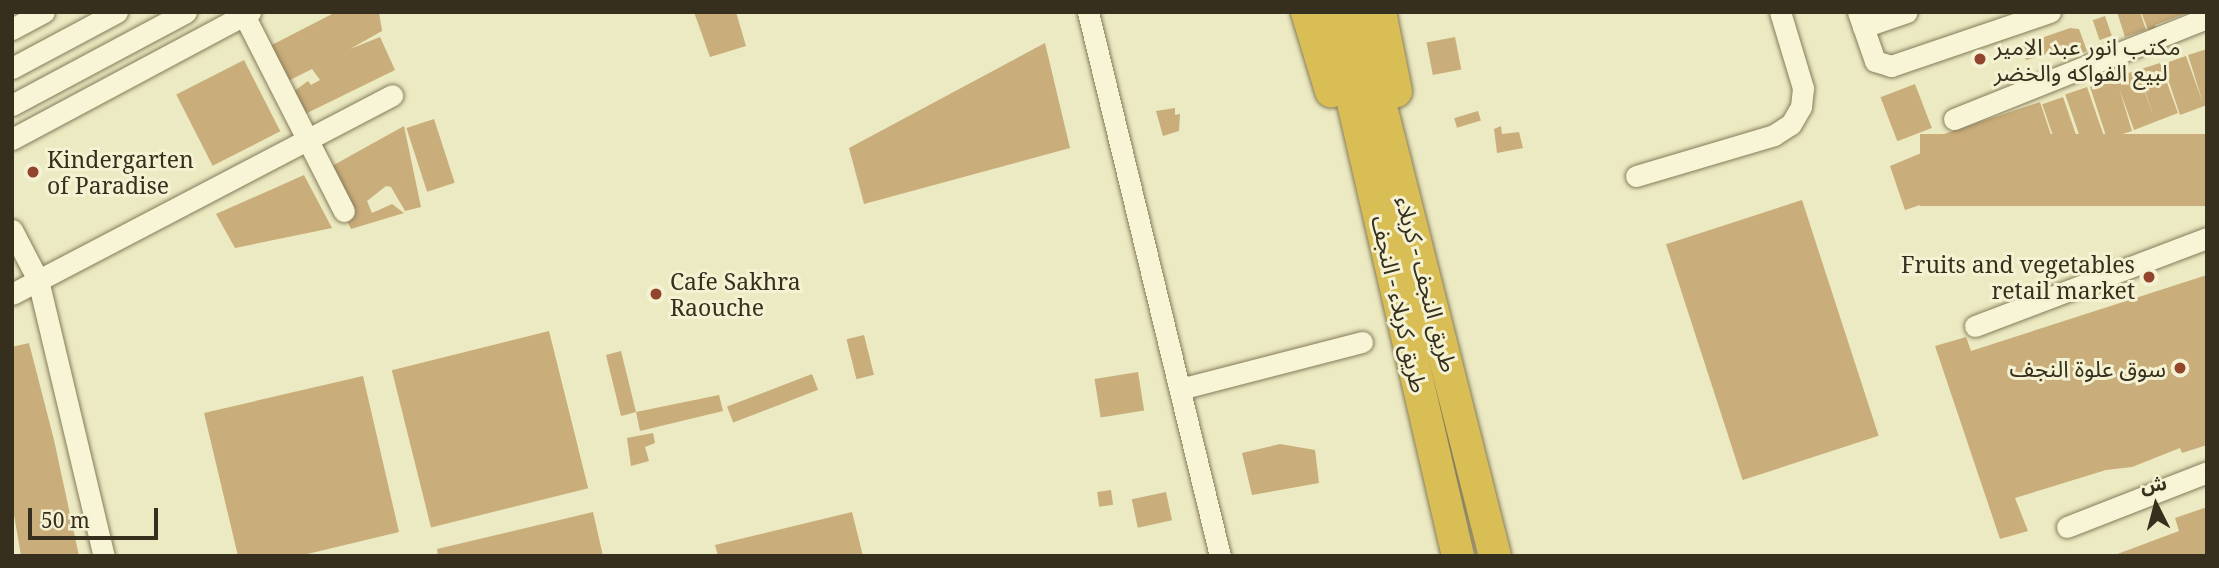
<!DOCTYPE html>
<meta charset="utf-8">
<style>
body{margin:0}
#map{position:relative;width:2219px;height:568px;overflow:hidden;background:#eceac2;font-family:"Noto Serif","Noto Sans Arabic",serif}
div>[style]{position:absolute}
.building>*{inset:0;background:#c9ad7a;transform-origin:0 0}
.roads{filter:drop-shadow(0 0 2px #857b5a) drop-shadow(0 0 2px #857b5a)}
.minor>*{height:21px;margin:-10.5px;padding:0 10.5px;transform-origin:10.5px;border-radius:10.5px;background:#f7f5d5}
.highway>*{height:32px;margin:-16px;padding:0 16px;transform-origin:16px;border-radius:16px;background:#d9be56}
.dots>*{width:19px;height:19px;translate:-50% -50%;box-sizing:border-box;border:4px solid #f4f2d2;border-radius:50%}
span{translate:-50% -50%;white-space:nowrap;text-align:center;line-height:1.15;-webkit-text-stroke:6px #f4f2d2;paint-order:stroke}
.poi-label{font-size:23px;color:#362f1e}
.left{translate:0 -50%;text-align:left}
.right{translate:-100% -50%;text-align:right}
.street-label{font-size:23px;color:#362f1e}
.frame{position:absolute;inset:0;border:14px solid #362f1e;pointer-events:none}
.north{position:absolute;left:2121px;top:470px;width:70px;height:70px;-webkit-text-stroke:5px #f4f2d2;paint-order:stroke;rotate:354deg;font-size:19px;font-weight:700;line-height:28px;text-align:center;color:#362f1e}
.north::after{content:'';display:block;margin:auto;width:24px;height:32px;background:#362f1e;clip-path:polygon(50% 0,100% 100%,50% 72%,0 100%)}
.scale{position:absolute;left:28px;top:508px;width:130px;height:32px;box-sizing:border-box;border:4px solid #362f1e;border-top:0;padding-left:9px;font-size:21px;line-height:24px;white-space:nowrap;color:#362f1e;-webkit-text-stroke:5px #f4f2d2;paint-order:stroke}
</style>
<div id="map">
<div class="building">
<div style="clip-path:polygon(336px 12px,379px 12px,382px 31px,350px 49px,380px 37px,395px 70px,297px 118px,286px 97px,308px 81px,311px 85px,320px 80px,312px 69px,280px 85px,262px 50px)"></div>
<div style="clip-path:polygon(694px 12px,736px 12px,746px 46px,710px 57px)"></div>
<div style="clip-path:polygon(2117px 12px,2140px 12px,2146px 30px,2125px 37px)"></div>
<div style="clip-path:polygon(2141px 12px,2189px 12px,2155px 25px,2159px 36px,2152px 40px)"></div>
<div style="left:2105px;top:16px;width:21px;height:13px;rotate:71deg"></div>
<div style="clip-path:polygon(2070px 28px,2079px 29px,2087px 51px,2079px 54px,2076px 46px,2026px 60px,2021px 45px)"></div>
<div style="left:1455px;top:37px;width:33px;height:29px;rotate:79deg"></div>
<div style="clip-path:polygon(1045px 43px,1070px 148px,864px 204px,849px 148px)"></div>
<div style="clip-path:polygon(2207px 49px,2207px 105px,2180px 115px,2163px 64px,2186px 56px,2203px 103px,2188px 55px)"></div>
<div style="left:244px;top:60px;width:80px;height:76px;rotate:63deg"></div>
<div style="clip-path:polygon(2160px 63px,2178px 113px,2134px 130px,2119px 88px,2132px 131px,2107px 139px,2090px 87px,2137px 70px,2154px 118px,2138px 70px)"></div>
<div style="left:1915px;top:84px;width:47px;height:37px;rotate:69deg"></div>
<div style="left:2087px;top:87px;width:54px;height:23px;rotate:71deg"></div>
<div style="left:2063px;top:97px;width:55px;height:22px;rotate:71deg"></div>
<div style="clip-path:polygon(2040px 102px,2059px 159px,1905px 210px,1890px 166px,1936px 147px,1932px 138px)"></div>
<div style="clip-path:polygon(1175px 108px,1175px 115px,1180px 114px,1179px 131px,1163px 136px,1156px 111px)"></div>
<div style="left:1478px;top:111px;width:10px;height:25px;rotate:73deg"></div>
<div style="left:434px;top:119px;width:67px;height:29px;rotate:72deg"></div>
<div style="clip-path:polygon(404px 126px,421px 207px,405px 211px,391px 187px,386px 186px,367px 201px,372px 213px,392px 204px,404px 213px,351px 229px,323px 171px)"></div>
<div style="clip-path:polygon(1501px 126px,1502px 134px,1519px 132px,1523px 148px,1497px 153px,1494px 129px)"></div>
<div style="left:2207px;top:134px;width:72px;height:287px;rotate:90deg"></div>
<div style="clip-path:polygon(304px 175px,332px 228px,235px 248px,216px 214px)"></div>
<div style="left:1802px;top:200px;width:248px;height:143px;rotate:72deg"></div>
<div style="clip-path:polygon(2207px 275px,2207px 445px,2182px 453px,2180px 448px,2132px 467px,2106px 470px,2015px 498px,2028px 531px,2000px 539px,1935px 346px,1966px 337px,1971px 351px)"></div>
<div style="left:549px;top:331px;width:162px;height:162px;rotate:76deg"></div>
<div style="left:864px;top:335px;width:41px;height:18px;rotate:76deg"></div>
<div style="clip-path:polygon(29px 343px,54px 440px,79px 556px,21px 556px,12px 503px,12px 347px)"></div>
<div style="clip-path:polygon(621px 351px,636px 412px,719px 395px,723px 411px,640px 431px,636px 412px,621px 416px,606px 355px)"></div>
<div style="left:1138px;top:372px;width:39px;height:44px;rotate:81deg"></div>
<div style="left:812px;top:374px;width:17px;height:91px;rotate:69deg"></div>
<div style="clip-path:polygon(363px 376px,399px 532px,299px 556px,238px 556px,204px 413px)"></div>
<div style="clip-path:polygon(653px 433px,655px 443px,645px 447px,649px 461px,631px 466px,627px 438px)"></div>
<div style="clip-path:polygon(1280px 444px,1315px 450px,1319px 483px,1252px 495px,1242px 453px)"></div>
<div style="left:1111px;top:490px;width:15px;height:14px;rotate:82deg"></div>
<div style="left:1166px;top:492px;width:29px;height:35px;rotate:78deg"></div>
<div style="clip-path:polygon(2207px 507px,2207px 556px,2112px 556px,2179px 531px,2175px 518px)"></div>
<div style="clip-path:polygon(593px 512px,603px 556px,438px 556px,437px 549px)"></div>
<div style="clip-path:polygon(852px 512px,863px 556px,718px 556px,715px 545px)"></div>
</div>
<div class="roads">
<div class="minor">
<div style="left:1088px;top:12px;width:560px;rotate:76.36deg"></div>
<div style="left:1858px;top:12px;width:52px;rotate:70.9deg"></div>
<div style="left:1875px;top:61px;width:17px;rotate:17deg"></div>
<div style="left:1891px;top:66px;width:168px;rotate:-18.8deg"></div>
<div style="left:244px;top:15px;width:220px;rotate:63deg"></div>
<div style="left:1863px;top:27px;width:46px;rotate:-18.8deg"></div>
<div style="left:12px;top:29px;width:36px;rotate:-28deg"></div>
<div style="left:12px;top:68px;width:119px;rotate:-28.1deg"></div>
<div style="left:12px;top:105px;width:197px;rotate:-28.1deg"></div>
<div style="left:1954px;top:119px;width:272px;rotate:-21.8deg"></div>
<div style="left:12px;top:139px;width:270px;rotate:-28.1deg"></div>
<div style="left:1636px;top:176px;width:144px;rotate:-16.5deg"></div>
<div style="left:1774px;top:135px;width:20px;rotate:-33deg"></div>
<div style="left:1791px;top:124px;width:20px;rotate:-60deg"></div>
<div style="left:1801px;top:107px;width:19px;rotate:-84deg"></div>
<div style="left:1803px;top:88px;width:79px;rotate:-106.8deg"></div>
<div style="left:12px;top:230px;width:56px;rotate:62.5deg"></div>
<div style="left:38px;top:280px;width:284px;rotate:76.6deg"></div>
<div style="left:12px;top:294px;width:429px;rotate:-27.6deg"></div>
<div style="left:1975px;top:326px;width:248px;rotate:-20.8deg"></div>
<div style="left:1180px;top:389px;width:188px;rotate:-14.5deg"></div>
<div style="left:2067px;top:527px;width:150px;rotate:-21.4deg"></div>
</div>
<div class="highway">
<div style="left:1307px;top:12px;width:83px;rotate:73.1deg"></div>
<div style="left:1332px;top:12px;width:558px;rotate:76.96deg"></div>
<div style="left:1357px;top:12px;width:561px;rotate:75.77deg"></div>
<div style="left:1380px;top:12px;width:81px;rotate:78.6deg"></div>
</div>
</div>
<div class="dots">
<div style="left:1980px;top:59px;background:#92442c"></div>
<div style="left:33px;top:172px;background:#92442c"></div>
<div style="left:2149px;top:277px;background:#92442c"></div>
<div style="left:656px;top:294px;background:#92442c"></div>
<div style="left:2180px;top:368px;background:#92442c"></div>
</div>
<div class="poi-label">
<span class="left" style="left:1994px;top:59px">مكتب انور عبد الامير<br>لبيع الفواكه والخضر</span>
<span class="left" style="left:47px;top:172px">Kindergarten<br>of Paradise</span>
<span class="right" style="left:2135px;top:277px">Fruits and vegetables<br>retail market</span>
<span class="left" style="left:670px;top:294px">Cafe Sakhra<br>Raouche</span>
<span class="right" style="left:2166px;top:368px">سوق علوة النجف</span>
</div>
<div class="street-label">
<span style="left:1427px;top:284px;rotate:75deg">طريق النجف - کربلاء</span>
<span style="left:1400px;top:304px;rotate:77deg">طريق کربلاء - النجف</span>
</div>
<div class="frame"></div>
<div class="north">ش</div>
<div class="scale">50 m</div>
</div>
